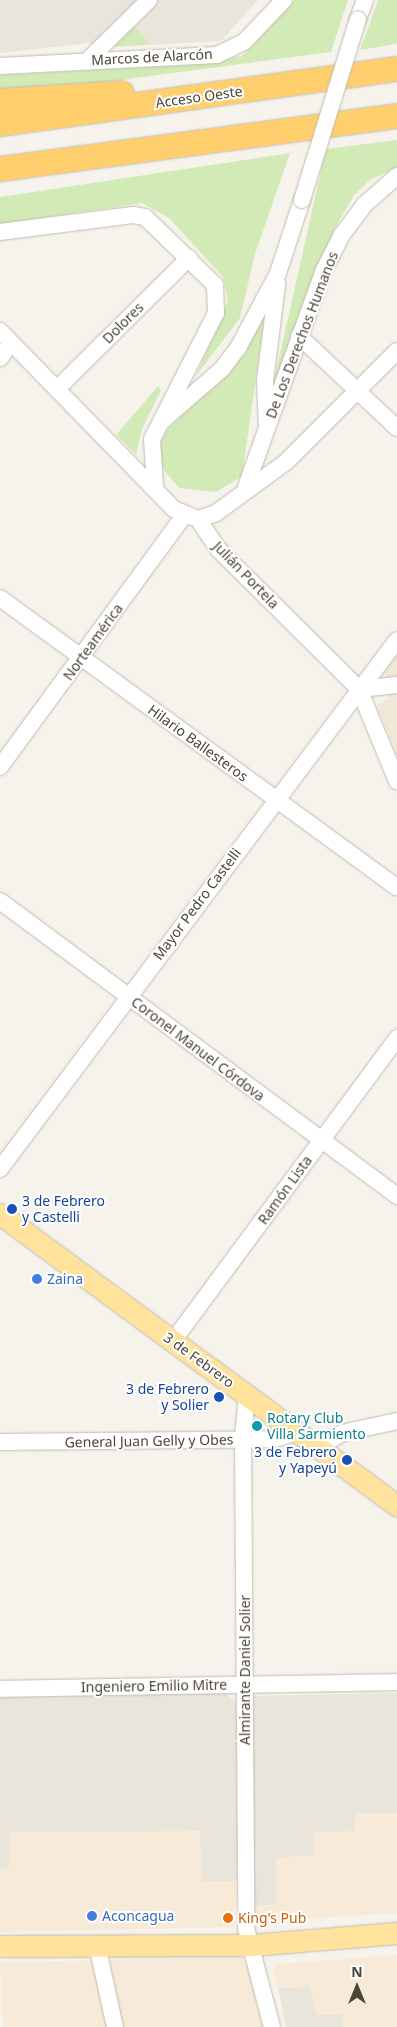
<!DOCTYPE html>
<meta charset="utf-8">
<style>
body{margin:0}
#map{position:relative;width:397px;height:2027px;overflow:hidden;background:#f6f3ec;font-family:"Noto Sans",sans-serif}
div>[style]{position:absolute}
.residential>*{inset:0;background:#eae5da}
.commercial>*{inset:0;background:#f7ead8}
.education>*{inset:0;background:#efe8d6}
.green>*{inset:0;background:#d2eab5}
.roads{filter:drop-shadow(0 0 1px #c2bbae) drop-shadow(0 0 1px #c2bbae)}
.minor>*{height:16px;margin:-8px;padding:0 8px;transform-origin:8px;border-radius:8px;background:#fff}
.major>*{height:21px;margin:-10.5px;padding:0 10.5px;transform-origin:10.5px;border-radius:10.5px;background:#ffe39c}
.highway>*{height:24px;margin:-12px;padding:0 12px;transform-origin:12px;border-radius:12px;background:#ffcf6e}
.bridges{filter:drop-shadow(0 0 1px #c2bbae) drop-shadow(0 0 1px #c2bbae)}
.minor-bridge>*{height:16px;margin:-8px;padding:0 8px;transform-origin:8px;border-radius:8px;background:#fff}
.dots>*{width:14px;height:14px;translate:-50% -50%;box-sizing:border-box;border:2px solid #fff;border-radius:50%}
span{translate:-50% -50%;white-space:nowrap;text-align:center;line-height:1.15;-webkit-text-stroke:4px #fff;paint-order:stroke}
.street-label{font-size:14px;color:#4b4439}
.transit-label{font-size:14px;color:#164399}
.left{translate:0 -50%;text-align:left}
.right{translate:-100% -50%;text-align:right}
.shop-label{font-size:14px;color:#366cbe}
.culture-label{font-size:14px;color:#0d838f}
.food-label{font-size:14px;color:#c56008}
.north{position:absolute;left:332px;top:1962px;width:50px;height:50px;-webkit-text-stroke:4px #fff;paint-order:stroke;rotate:0deg;font-size:14px;font-weight:700;line-height:20px;text-align:center;color:#4b4439}
.north::after{content:'';display:block;margin:auto;width:18px;height:22px;background:#4b4439;clip-path:polygon(50% 0,100% 100%,50% 72%,0 100%)}
</style>
<div id="map">
<div class="residential">
<div style="clip-path:polygon(0 0,258px 0,221px 41px,112px 47px,89px 43px,0 53px)"></div>
<div style="clip-path:polygon(225px 1693px,237px 1704px,237px 1881px,201px 1881px,200px 1832px,9px 1832px,9px 1868px,0 1868px,0 1696px)"></div>
<div style="clip-path:polygon(397px 1693px,397px 1813px,355px 1814px,355px 1831px,314px 1855px,276px 1905px,253px 1906px,253px 1696px)"></div>
<div style="clip-path:polygon(310px 1987px,343px 2015px,343px 2027px,286px 2027px,278px 1988px)"></div>
</div>
<div class="commercial">
<div style="clip-path:polygon(397px 1813px,397px 1913px,255px 1922px,253px 1906px,276px 1905px,276px 1858px,314px 1855px,314px 1832px,355px 1831px,355px 1814px)"></div>
<div style="clip-path:polygon(200px 1831px,201px 1881px,237px 1881px,234px 1927px,0 1932px,0 1868px,9px 1867px,9px 1832px)"></div>
<div style="clip-path:polygon(397px 1955px,397px 2027px,343px 2027px,343px 2015px,316px 2015px,310px 1987px,278px 1988px,272px 1969px,276px 1964px)"></div>
<div style="clip-path:polygon(242px 1958px,251px 1965px,266px 2027px,3px 2027px,0 1962px)"></div>
</div>
<div class="education">
<div style="clip-path:polygon(397px 651px,397px 756px,377px 705px,389px 698px,390px 680px,382px 671px)"></div>
</div>
<div class="green">
<div style="clip-path:polygon(294px 0,348px 0,331px 52px,0 96px,0 75px,187px 65px,242px 56px)"></div>
<div style="clip-path:polygon(378px 0,397px 0,397px 44px,360px 50px)"></div>
<div style="clip-path:polygon(133px 25px,150px 44px,112px 47px)"></div>
<div style="clip-path:polygon(397px 140px,397px 167px,370px 180px,354px 195px,335px 228px,273px 385px,326px 149px)"></div>
<div style="clip-path:polygon(290px 153px,255px 254px,240px 318px,196px 376px,228px 301px,223px 277px,169px 218px,142px 203px,0 224px,0 197px)"></div>
<div style="clip-path:polygon(266px 307px,242px 476px,216px 492px,179px 488px,163px 469px,159px 445px,168px 429px,244px 355px)"></div>
<div style="clip-path:polygon(158px 386px,161px 390px,142px 429px,136px 454px,116px 435px)"></div>
</div>
<div class="roads">
<div class="minor">
<div style="left:358px;top:19px;width:20px;rotate:-70deg"></div>
<div style="left:87px;top:61px;width:87px;rotate:-44.5deg"></div>
<div style="left:0;top:66px;width:217px;rotate:-2.9deg"></div>
<div style="left:217px;top:55px;width:30px;rotate:-26deg"></div>
<div style="left:244px;top:42px;width:58px;rotate:-46.4deg"></div>
<div style="left:0;top:232px;width:134px;rotate:-7.3deg"></div>
<div style="left:133px;top:215px;width:12px;rotate:9deg"></div>
<div style="left:145px;top:217px;width:98px;rotate:44.2deg"></div>
<div style="left:215px;top:285px;width:28px;rotate:88deg"></div>
<div style="left:216px;top:313px;width:141px;rotate:116.9deg"></div>
<div style="left:152px;top:439px;width:46px;rotate:86.3deg"></div>
<div style="left:0;top:331px;width:249px;rotate:45.7deg"></div>
<div style="left:174px;top:509px;width:26px;rotate:23deg"></div>
<div style="left:198px;top:519px;width:19px;rotate:-18deg"></div>
<div style="left:216px;top:513px;width:87px;rotate:-36.1deg"></div>
<div style="left:286px;top:462px;width:157px;rotate:-45deg"></div>
<div style="left:299px;top:336px;width:134px;rotate:43.2deg"></div>
<div style="left:0;top:358px;width:19px;rotate:-54deg"></div>
<div style="left:57px;top:389px;width:186px;rotate:-44.8deg"></div>
<div style="left:162px;top:421px;width:79px;rotate:-40.9deg"></div>
<div style="left:222px;top:369px;width:26px;rotate:-53deg"></div>
<div style="left:238px;top:348px;width:85px;rotate:-61.9deg"></div>
<div style="left:278px;top:273px;width:77px;rotate:-71.8deg"></div>
<div style="left:267px;top:428px;width:168px;rotate:-70.2deg"></div>
<div style="left:324px;top:270px;width:38px;rotate:-63deg"></div>
<div style="left:341px;top:236px;width:39px;rotate:-53deg"></div>
<div style="left:364px;top:205px;width:44px;rotate:-41.3deg"></div>
<div style="left:246px;top:487px;width:63px;rotate:-70.4deg"></div>
<div style="left:267px;top:428px;width:47px;rotate:-92.4deg"></div>
<div style="left:265px;top:381px;width:98px;rotate:-82.9deg"></div>
<div style="left:198px;top:519px;width:37px;rotate:56deg"></div>
<div style="left:219px;top:550px;width:197px;rotate:44.8deg"></div>
<div style="left:359px;top:689px;width:100px;rotate:67.6deg"></div>
<div style="left:0;top:598px;width:491px;rotate:36.1deg"></div>
<div style="left:359px;top:689px;width:38px;rotate:-6deg"></div>
<div style="left:0;top:767px;width:311px;rotate:-53.8deg"></div>
<div style="left:0;top:901px;width:495px;rotate:36.6deg"></div>
<div style="left:0;top:1169px;width:661px;rotate:-53.11deg"></div>
<div style="left:173px;top:1341px;width:377px;rotate:-53.5deg"></div>
<div style="left:247px;top:1395px;width:44px;rotate:95.2deg"></div>
<div style="left:243px;top:1439px;width:489px;rotate:89.6deg"></div>
<div style="left:246px;top:1928px;width:102px;rotate:75.3deg"></div>
<div style="left:0;top:1442px;width:274px;rotate:-0.6deg"></div>
<div style="left:274px;top:1439px;width:24px;rotate:-17deg"></div>
<div style="left:318px;top:1448px;width:28px;rotate:-32deg"></div>
<div style="left:342px;top:1433px;width:56px;rotate:-12.3deg"></div>
<div style="left:0;top:1689px;width:397px;rotate:-1deg"></div>
<div style="left:97px;top:1945px;width:84px;rotate:77.6deg"></div>
</div>
<div class="major">
<div style="left:0;top:1214px;width:493px;rotate:36.3deg"></div>
<div style="left:0;top:1946px;width:251px;rotate:-0.2deg"></div>
<div style="left:251px;top:1945px;width:146px;rotate:-4.7deg"></div>
</div>
<div class="highway">
<div style="left:0;top:101px;width:122px;rotate:-3.8deg"></div>
<div style="left:0;top:124px;width:401px;rotate:-7.9deg"></div>
<div style="left:0;top:169px;width:401px;rotate:-7.6deg"></div>
</div>
</div>
<div class="bridges">
<div class="minor-bridge">
<div style="left:302px;top:200px;width:189px;rotate:-72.8deg"></div>
</div>
</div>
<div class="dots">
<div style="left:12px;top:1209px;background:#1a4fb4"></div>
<div style="left:37px;top:1279px;background:#3f7fe0"></div>
<div style="left:219px;top:1397px;background:#1a4fb4"></div>
<div style="left:257px;top:1426px;background:#0f9aa8"></div>
<div style="left:347px;top:1460px;background:#1a4fb4"></div>
<div style="left:92px;top:1916px;background:#3f7fe0"></div>
<div style="left:228px;top:1918px;background:#e8710a"></div>
</div>
<div class="street-label">
<span style="left:152px;top:57px;rotate:-3deg">Marcos de Alarcón</span>
<span style="left:199px;top:97px;rotate:-8deg">Acceso Oeste</span>
<span style="left:123px;top:323px;rotate:-45deg">Dolores</span>
<span style="left:302px;top:335px;rotate:-69deg">De Los Derechos Humanos</span>
<span style="left:246px;top:575px;rotate:46deg">Julián Portela</span>
<span style="left:93px;top:642px;rotate:-54deg">Norteamérica</span>
<span style="left:198px;top:743px;rotate:36deg">Hilario Ballesteros</span>
<span style="left:197px;top:904px;rotate:-53deg">Mayor Pedro Castelli</span>
<span style="left:198px;top:1049px;rotate:37deg">Coronel Manuel Córdova</span>
<span style="left:285px;top:1190px;rotate:-54deg">Ramón Lista</span>
<span style="left:199px;top:1360px;rotate:36deg">3 de Febrero</span>
<span style="left:149px;top:1441px;rotate:-1deg">General Juan Gelly y Obes</span>
<span style="left:245px;top:1670px;rotate:-90deg">Almirante Daniel Solier</span>
<span style="left:154px;top:1686px;rotate:-1deg">Ingeniero Emilio Mitre</span>
</div>
<div class="transit-label">
<span class="left" style="left:22px;top:1209px">3 de Febrero<br>y Castelli</span>
<span class="right" style="left:209px;top:1397px">3 de Febrero<br>y Solier</span>
<span class="right" style="left:337px;top:1460px">3 de Febrero<br>y Yapeyú</span>
</div>
<div class="shop-label">
<span class="left" style="left:47px;top:1279px">Zaina</span>
<span class="left" style="left:102px;top:1916px">Aconcagua</span>
</div>
<div class="culture-label">
<span class="left" style="left:267px;top:1426px">Rotary Club<br>Villa Sarmiento</span>
</div>
<div class="food-label">
<span class="left" style="left:238px;top:1918px">King's Pub</span>
</div>
<div class="north">N</div>
</div>
